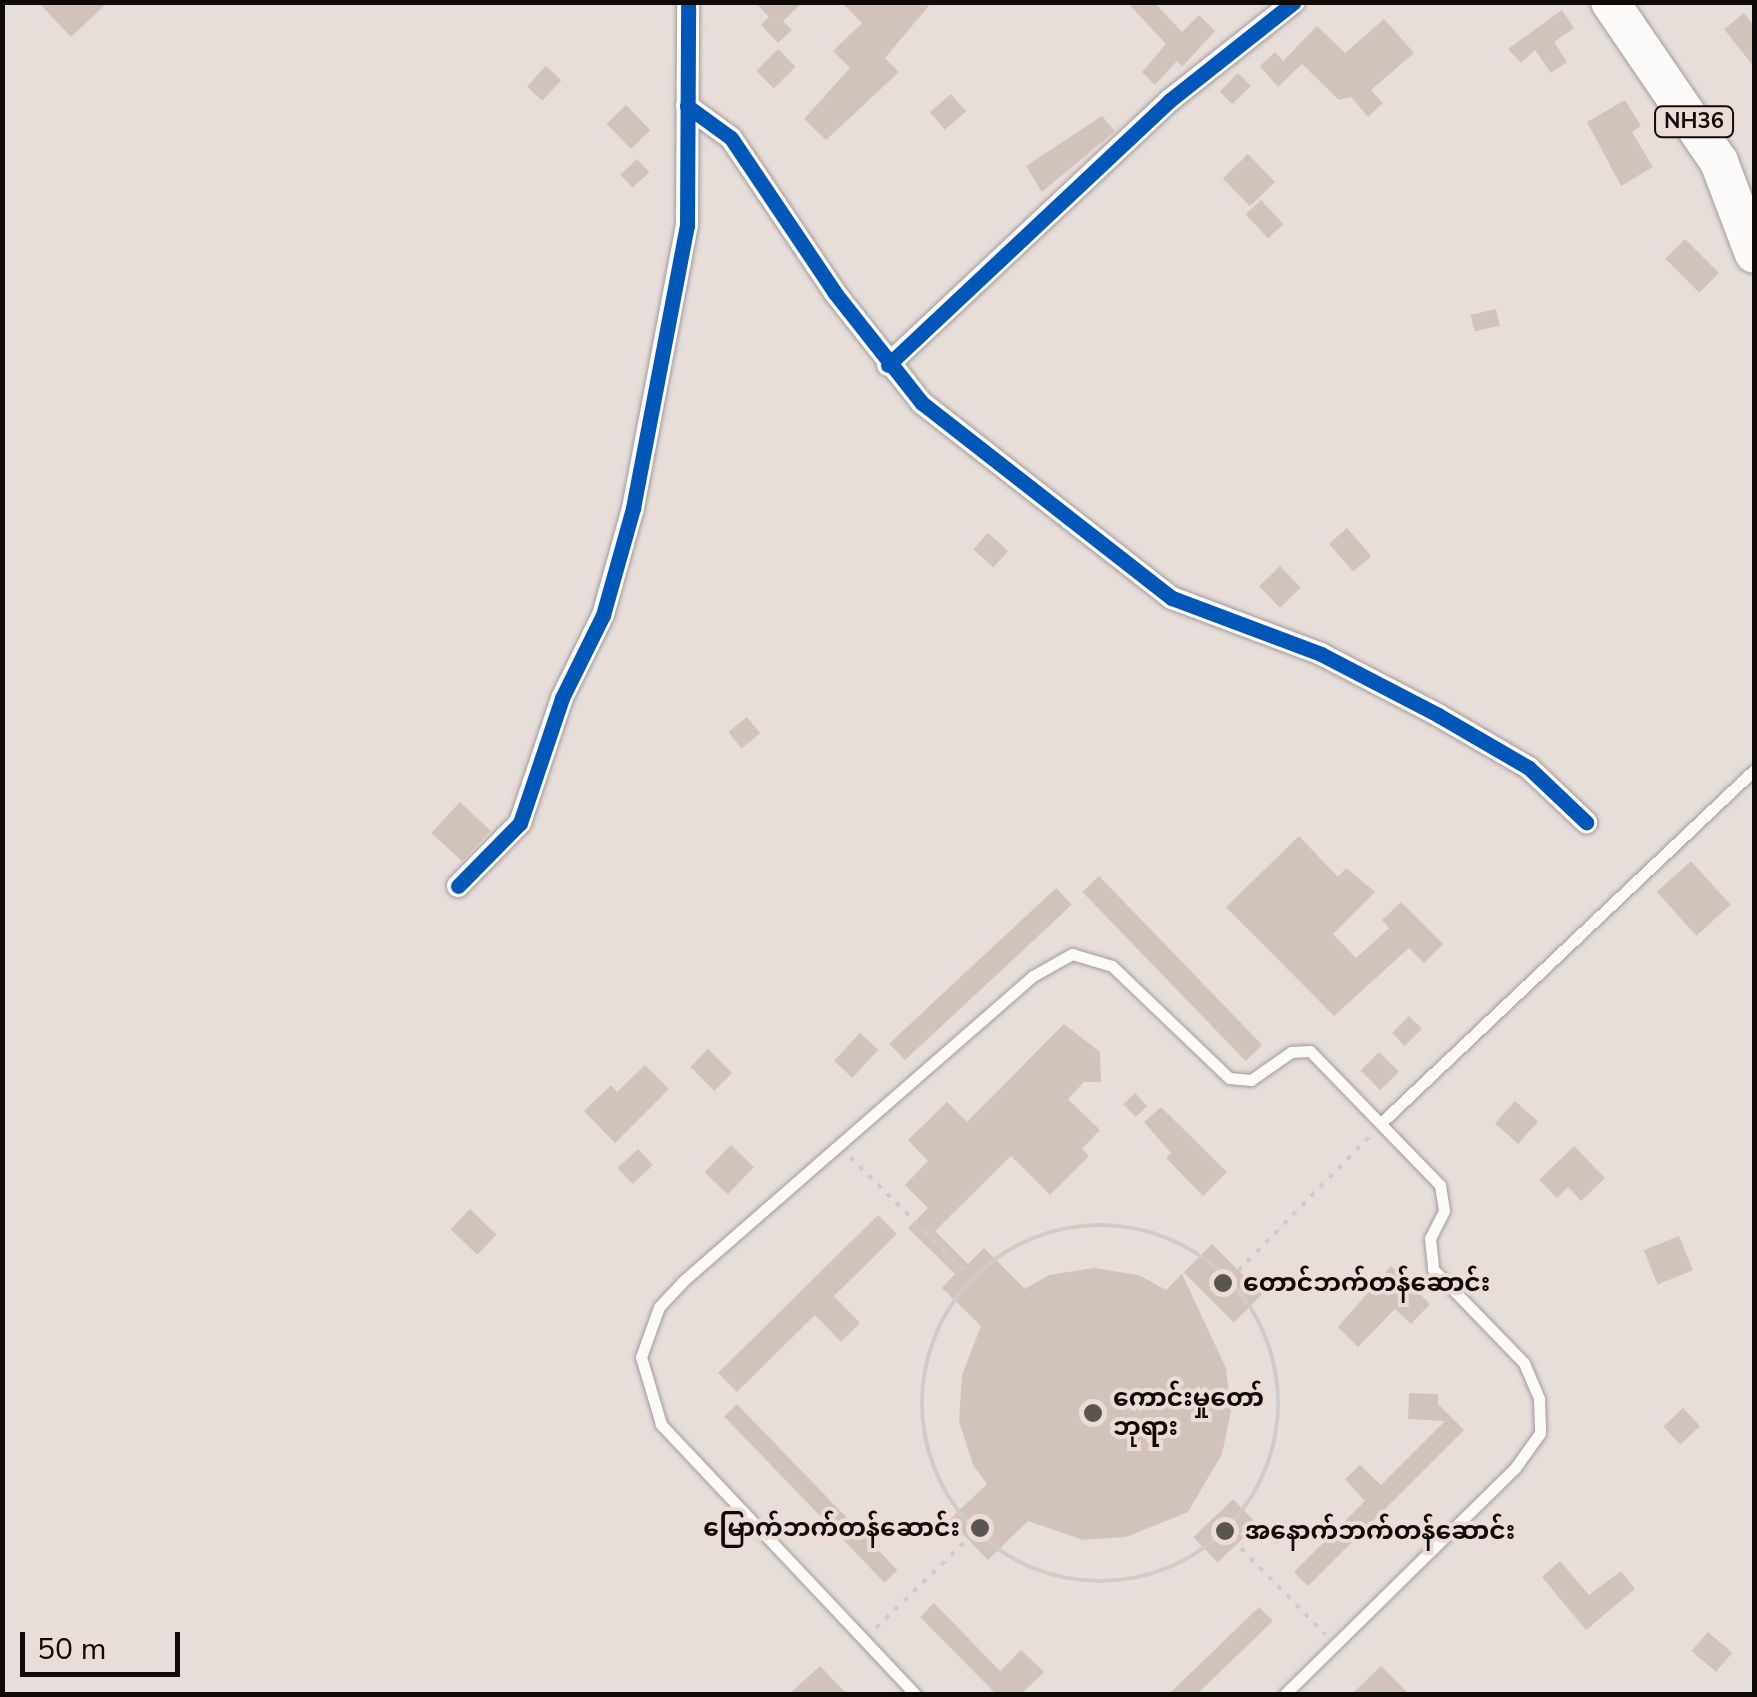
<!DOCTYPE html>
<meta charset="utf-8">
<style>
body{margin:0}
#map{position:relative;width:1757px;height:1697px;overflow:hidden;background:#e7deda;font-family:"Nunito Sans","Noto Sans Myanmar",sans-serif}
div>[style]{position:absolute}
.building>*{inset:0;background:#d2c2bc;transform-origin:0 0}
.path>*{height:4px;margin-top:-2px;transform-origin:0;background:repeating-linear-gradient(90deg,#cecbca 0 5px,transparent 0 13px)}
.path>.ring{margin:-2px;padding:0;box-sizing:content-box;background:none;border:4px solid #cecbca;border-radius:50%}
.roads{filter:drop-shadow(0 0 2px #a29b99) drop-shadow(0 0 2px #a29b99)}
.service>*{height:11px;margin:-5.5px;padding:0 5.5px;transform-origin:5.5px;border-radius:5.5px;background:#fbfaf9}
.minor>*{height:22px;margin:-11px;padding:0 11px;transform-origin:11px;border-radius:11px;background:#fbfaf9}
.trunk>*{height:38px;margin:-19px;padding:0 19px;transform-origin:19px;border-radius:19px;background:#fbfaf9}
.cycleway>*{height:15px;margin:-7.5px;padding:0 7.5px;transform-origin:7.5px;border-radius:7.5px;background:#0057b8}
.dots>*{width:28px;height:28px;translate:-50% -50%;box-sizing:border-box;border:5px solid #ecdcd5;border-radius:50%}
span{translate:-50% -50%;white-space:nowrap;text-align:center;line-height:1.15;-webkit-text-stroke:8px #ecdcd5;paint-order:stroke}
.shield-label span{padding:2px 8px;background:#ecdcd5;border:2px solid;border-radius:8px;-webkit-text-stroke-width:0}
.shield-label{font-size:22px;color:#100b09;font-weight:700}
.poi-label{font-size:25px;color:#100b09;font-weight:700}
.left{translate:0 -50%;text-align:left}
.right{translate:-100% -50%;text-align:right}
.frame{position:absolute;inset:0;border:5px solid #100b09;pointer-events:none}
.scale{position:absolute;left:20px;top:1632px;width:160px;height:45px;box-sizing:border-box;border:5px solid #100b09;border-top:0;padding-left:12px;font-size:30px;line-height:35px;white-space:nowrap;color:#100b09;-webkit-text-stroke:8px #ecdcd5;paint-order:stroke}
</style>
<div id="map">
<div class="building">
<div style="clip-path:polygon(38px 2px,108px 2px,71px 37px)"></div>
<div style="clip-path:polygon(755px 2px,803px 2px,783px 21px,792px 30px,778px 43px,761px 25px,769px 17px)"></div>
<div style="clip-path:polygon(841px 2px,932px 2px,885px 58px,899px 72px,826px 140px,804px 119px,850px 68px,833px 51px,862px 23px)"></div>
<div style="clip-path:polygon(1127px 2px,1154px 2px,1182px 32px,1199px 15px,1215px 31px,1182px 67px,1177px 61px,1155px 85px,1142px 72px,1166px 44px)"></div>
<div style="clip-path:polygon(1562px 10px,1574px 28px,1554px 42px,1567px 62px,1551px 73px,1535px 50px,1521px 63px,1508px 49px)"></div>
<div style="clip-path:polygon(1744px 13px,1754px 26px,1754px 67px,1724px 29px)"></div>
<div style="clip-path:polygon(1384px 19px,1414px 53px,1371px 90px,1383px 103px,1368px 117px,1351px 97px,1339px 100px,1302px 64px,1278px 87px,1260px 66px,1275px 52px,1283px 61px,1317px 26px,1345px 53px)"></div>
<div style="left:778px;top:49px;width:25px;height:31px;rotate:45deg"></div>
<div style="left:546px;top:66px;width:21px;height:28px;rotate:43deg"></div>
<div style="left:1238px;top:73px;width:18px;height:26px;rotate:45deg"></div>
<div style="left:951px;top:94px;width:23px;height:28px;rotate:49deg"></div>
<div style="clip-path:polygon(1625px 100px,1641px 126px,1632px 132px,1653px 167px,1621px 186px,1587px 122px)"></div>
<div style="left:626px;top:105px;width:35px;height:27px;rotate:46deg"></div>
<div style="clip-path:polygon(1102px 116px,1115px 131px,1042px 192px,1026px 166px)"></div>
<div style="left:1248px;top:154px;width:39px;height:35px;rotate:46deg"></div>
<div style="left:637px;top:159px;width:18px;height:23px;rotate:47deg"></div>
<div style="left:1261px;top:200px;width:33px;height:21px;rotate:47deg"></div>
<div style="left:1685px;top:239px;width:48px;height:28px;rotate:45deg"></div>
<div style="left:1496px;top:309px;width:17px;height:26px;rotate:77deg"></div>
<div style="left:1347px;top:528px;width:37px;height:24px;rotate:49deg"></div>
<div style="left:988px;top:533px;width:27px;height:22px;rotate:42deg"></div>
<div style="left:1280px;top:566px;width:30px;height:29px;rotate:46deg"></div>
<div style="left:747px;top:717px;width:21px;height:24px;rotate:51deg"></div>
<div style="left:460px;top:802px;width:42px;height:42px;rotate:43deg"></div>
<div style="clip-path:polygon(1299px 836px,1338px 877px,1346px 868px,1375px 892px,1333px 934px,1356px 958px,1389px 928px,1382px 920px,1401px 902px,1443px 944px,1424px 963px,1409px 948px,1334px 1016px,1226px 907px)"></div>
<div style="left:1691px;top:861px;width:59px;height:46px;rotate:48deg"></div>
<div style="left:1099px;top:876px;width:235px;height:23px;rotate:46deg"></div>
<div style="left:1056px;top:888px;width:23px;height:228px;rotate:47deg"></div>
<div style="left:1409px;top:1016px;width:18px;height:24px;rotate:45deg"></div>
<div style="clip-path:polygon(1064px 1024px,1100px 1052px,1101px 1082px,1084px 1082px,1068px 1099px,1100px 1130px,1082px 1149px,1089px 1156px,1050px 1195px,1011px 1156px,935px 1231px,968px 1264px,984px 1248px,1025px 1289px,1049px 1275px,1094px 1268px,1139px 1275px,1166px 1290px,1182px 1274px,1226px 1368px,1231px 1411px,1222px 1454px,1188px 1512px,1126px 1537px,1083px 1540px,1028px 1521px,988px 1560px,949px 1520px,987px 1484px,973px 1465px,959px 1421px,962px 1375px,981px 1326px,942px 1288px,955px 1274px,908px 1228px,928px 1208px,905px 1185px,928px 1161px,908px 1140px,947px 1102px,967px 1122px)"></div>
<div style="left:860px;top:1033px;width:25px;height:38px;rotate:43deg"></div>
<div style="left:708px;top:1049px;width:34px;height:25px;rotate:45deg"></div>
<div style="left:1379px;top:1052px;width:28px;height:26px;rotate:45deg"></div>
<div style="clip-path:polygon(645px 1065px,669px 1089px,615px 1143px,584px 1111px,611px 1085px,617px 1092px)"></div>
<div style="left:1135px;top:1093px;width:18px;height:16px;rotate:47deg"></div>
<div style="left:1515px;top:1101px;width:31px;height:30px;rotate:42deg"></div>
<div style="clip-path:polygon(1161px 1107px,1227px 1172px,1203px 1196px,1166px 1158px,1171px 1153px,1144px 1122px)"></div>
<div style="left:731px;top:1145px;width:32px;height:38px;rotate:44deg"></div>
<div style="clip-path:polygon(1574px 1146px,1605px 1178px,1581px 1201px,1568px 1187px,1557px 1198px,1539px 1180px)"></div>
<div style="left:638px;top:1149px;width:22px;height:28px;rotate:47deg"></div>
<div style="left:470px;top:1209px;width:37px;height:28px;rotate:44deg"></div>
<div style="clip-path:polygon(878px 1215px,897px 1234px,834px 1296px,860px 1323px,841px 1342px,815px 1315px,737px 1392px,718px 1373px)"></div>
<div style="left:1679px;top:1236px;width:37px;height:38px;rotate:68deg"></div>
<div style="left:1212px;top:1244px;width:71px;height:40px;rotate:45deg"></div>
<div style="clip-path:polygon(1391px 1266px,1430px 1304px,1411px 1324px,1395px 1309px,1358px 1347px,1338px 1327px)"></div>
<div style="clip-path:polygon(1409px 1393px,1438px 1394px,1438px 1404px,1464px 1430px,1308px 1586px,1294px 1572px,1365px 1501px,1345px 1479px,1360px 1465px,1381px 1485px,1445px 1421px,1408px 1419px)"></div>
<div style="left:737px;top:1404px;width:231px;height:18px;rotate:46deg"></div>
<div style="left:1683px;top:1408px;width:25px;height:27px;rotate:47deg"></div>
<div style="left:1233px;top:1499px;width:35px;height:55px;rotate:46deg"></div>
<div style="clip-path:polygon(1560px 1561px,1589px 1595px,1621px 1571px,1635px 1589px,1586px 1630px,1542px 1577px)"></div>
<div style="clip-path:polygon(934px 1603px,1000px 1671px,1021px 1650px,1044px 1672px,1021px 1694px,996px 1694px,920px 1617px)"></div>
<div style="clip-path:polygon(1259px 1607px,1273px 1621px,1197px 1694px,1169px 1694px)"></div>
<div style="left:1708px;top:1632px;width:32px;height:25px;rotate:41deg"></div>
<div style="clip-path:polygon(820px 1666px,847px 1694px,789px 1694px)"></div>
<div style="clip-path:polygon(1381px 1666px,1409px 1694px,1352px 1694px)"></div>
</div>
<div class="path">
<div style="left:850px;top:1157px;width:170px;rotate:44.8deg"></div>
<div class="ring" style="left:922px;top:1225px;width:352px;height:352px"></div>
<div style="left:1229px;top:1280px;width:200px;rotate:-45.6deg"></div>
<div style="left:1223px;top:1530px;width:146px;rotate:45.6deg"></div>
<div style="left:876px;top:1628px;width:141px;rotate:-44.1deg"></div>
</div>
<div class="roads">
<div class="service">
<div style="left:1382px;top:1122px;width:512px;rotate:-43.42deg"></div>
<div style="left:915px;top:1694px;width:371px;rotate:-133.3deg"></div>
<div style="left:661px;top:1424px;width:70px;rotate:-106.6deg"></div>
<div style="left:641px;top:1357px;width:53px;rotate:-70.2deg"></div>
<div style="left:659px;top:1307px;width:34px;rotate:-47deg"></div>
<div style="left:682px;top:1282px;width:466px;rotate:-41.1deg"></div>
<div style="left:1033px;top:976px;width:45px;rotate:-29.4deg"></div>
<div style="left:1072px;top:954px;width:42px;rotate:16.7deg"></div>
<div style="left:1112px;top:966px;width:162px;rotate:43.7deg"></div>
<div style="left:1229px;top:1078px;width:22px;rotate:5deg"></div>
<div style="left:1251px;top:1080px;width:49px;rotate:-35deg"></div>
<div style="left:1291px;top:1052px;width:19px;rotate:-3deg"></div>
<div style="left:1310px;top:1051px;width:187px;rotate:45.9deg"></div>
<div style="left:1440px;top:1185px;width:26px;rotate:81deg"></div>
<div style="left:1444px;top:1211px;width:30px;rotate:117deg"></div>
<div style="left:1430px;top:1238px;width:31px;rotate:84deg"></div>
<div style="left:1433px;top:1269px;width:131px;rotate:45.9deg"></div>
<div style="left:1524px;top:1363px;width:39px;rotate:67deg"></div>
<div style="left:1539px;top:1399px;width:34px;rotate:88deg"></div>
<div style="left:1540px;top:1433px;width:43px;rotate:125.5deg"></div>
<div style="left:1515px;top:1468px;width:322px;rotate:135.5deg"></div>
</div>
<div class="minor">
<div style="left:687px;top:106px;width:54px;rotate:36deg"></div>
<div style="left:731px;top:138px;width:187px;rotate:56.1deg"></div>
<div style="left:835px;top:293px;width:140px;rotate:51.7deg"></div>
<div style="left:922px;top:403px;width:317px;rotate:38deg"></div>
<div style="left:1172px;top:598px;width:159px;rotate:20.6deg"></div>
<div style="left:1321px;top:654px;width:132px;rotate:27.5deg"></div>
<div style="left:1438px;top:715px;width:105px;rotate:30.2deg"></div>
<div style="left:1529px;top:768px;width:79px;rotate:43.5deg"></div>
<div style="left:888px;top:365px;width:386px;rotate:-43.2deg"></div>
<div style="left:1169px;top:101px;width:159px;rotate:-38.4deg"></div>
<div style="left:458px;top:886px;width:88px;rotate:-45.5deg"></div>
<div style="left:520px;top:823px;width:132px;rotate:-71.4deg"></div>
<div style="left:562px;top:698px;width:93px;rotate:-63.7deg"></div>
<div style="left:603px;top:615px;width:111px;rotate:-74.3deg"></div>
<div style="left:633px;top:508px;width:287px;rotate:-79.2deg"></div>
<div style="left:687px;top:226px;width:224px;rotate:-89.7deg"></div>
</div>
<div class="trunk">
<div style="left:1610px;top:2px;width:194px;rotate:55.7deg"></div>
<div style="left:1719px;top:162px;width:98px;rotate:69.2deg"></div>
</div>
</div>
<div class="cycleway">
<div style="left:687px;top:106px;width:54px;rotate:36deg"></div>
<div style="left:731px;top:138px;width:187px;rotate:56.1deg"></div>
<div style="left:835px;top:293px;width:140px;rotate:51.7deg"></div>
<div style="left:922px;top:403px;width:317px;rotate:38deg"></div>
<div style="left:1172px;top:598px;width:159px;rotate:20.6deg"></div>
<div style="left:1321px;top:654px;width:132px;rotate:27.5deg"></div>
<div style="left:1438px;top:715px;width:105px;rotate:30.2deg"></div>
<div style="left:1529px;top:768px;width:79px;rotate:43.5deg"></div>
<div style="left:888px;top:365px;width:386px;rotate:-43.2deg"></div>
<div style="left:1169px;top:101px;width:159px;rotate:-38.4deg"></div>
<div style="left:458px;top:886px;width:88px;rotate:-45.5deg"></div>
<div style="left:520px;top:823px;width:132px;rotate:-71.4deg"></div>
<div style="left:562px;top:698px;width:93px;rotate:-63.7deg"></div>
<div style="left:603px;top:615px;width:111px;rotate:-74.3deg"></div>
<div style="left:633px;top:508px;width:287px;rotate:-79.2deg"></div>
<div style="left:687px;top:226px;width:224px;rotate:-89.7deg"></div>
</div>
<div class="dots">
<div style="left:1223px;top:1283px;background:#5b5552"></div>
<div style="left:1093px;top:1413px;background:#5b5552"></div>
<div style="left:980px;top:1528px;background:#5b5552"></div>
<div style="left:1225px;top:1531px;background:#5b5552"></div>
</div>
<div class="shield-label">
<span style="left:1694px;top:122px">NH36</span>
</div>
<div class="poi-label">
<span class="left" style="left:1243px;top:1283px">တောင်ဘက်တန်ဆောင်း</span>
<span class="left" style="left:1113px;top:1413px">ကောင်းမှုတော်<br>ဘုရား</span>
<span class="right" style="left:960px;top:1528px">မြောက်ဘက်တန်ဆောင်း</span>
<span class="left" style="left:1245px;top:1531px">အနောက်ဘက်တန်ဆောင်း</span>
</div>
<div class="frame"></div>
<div class="scale">50 m</div>
</div>
